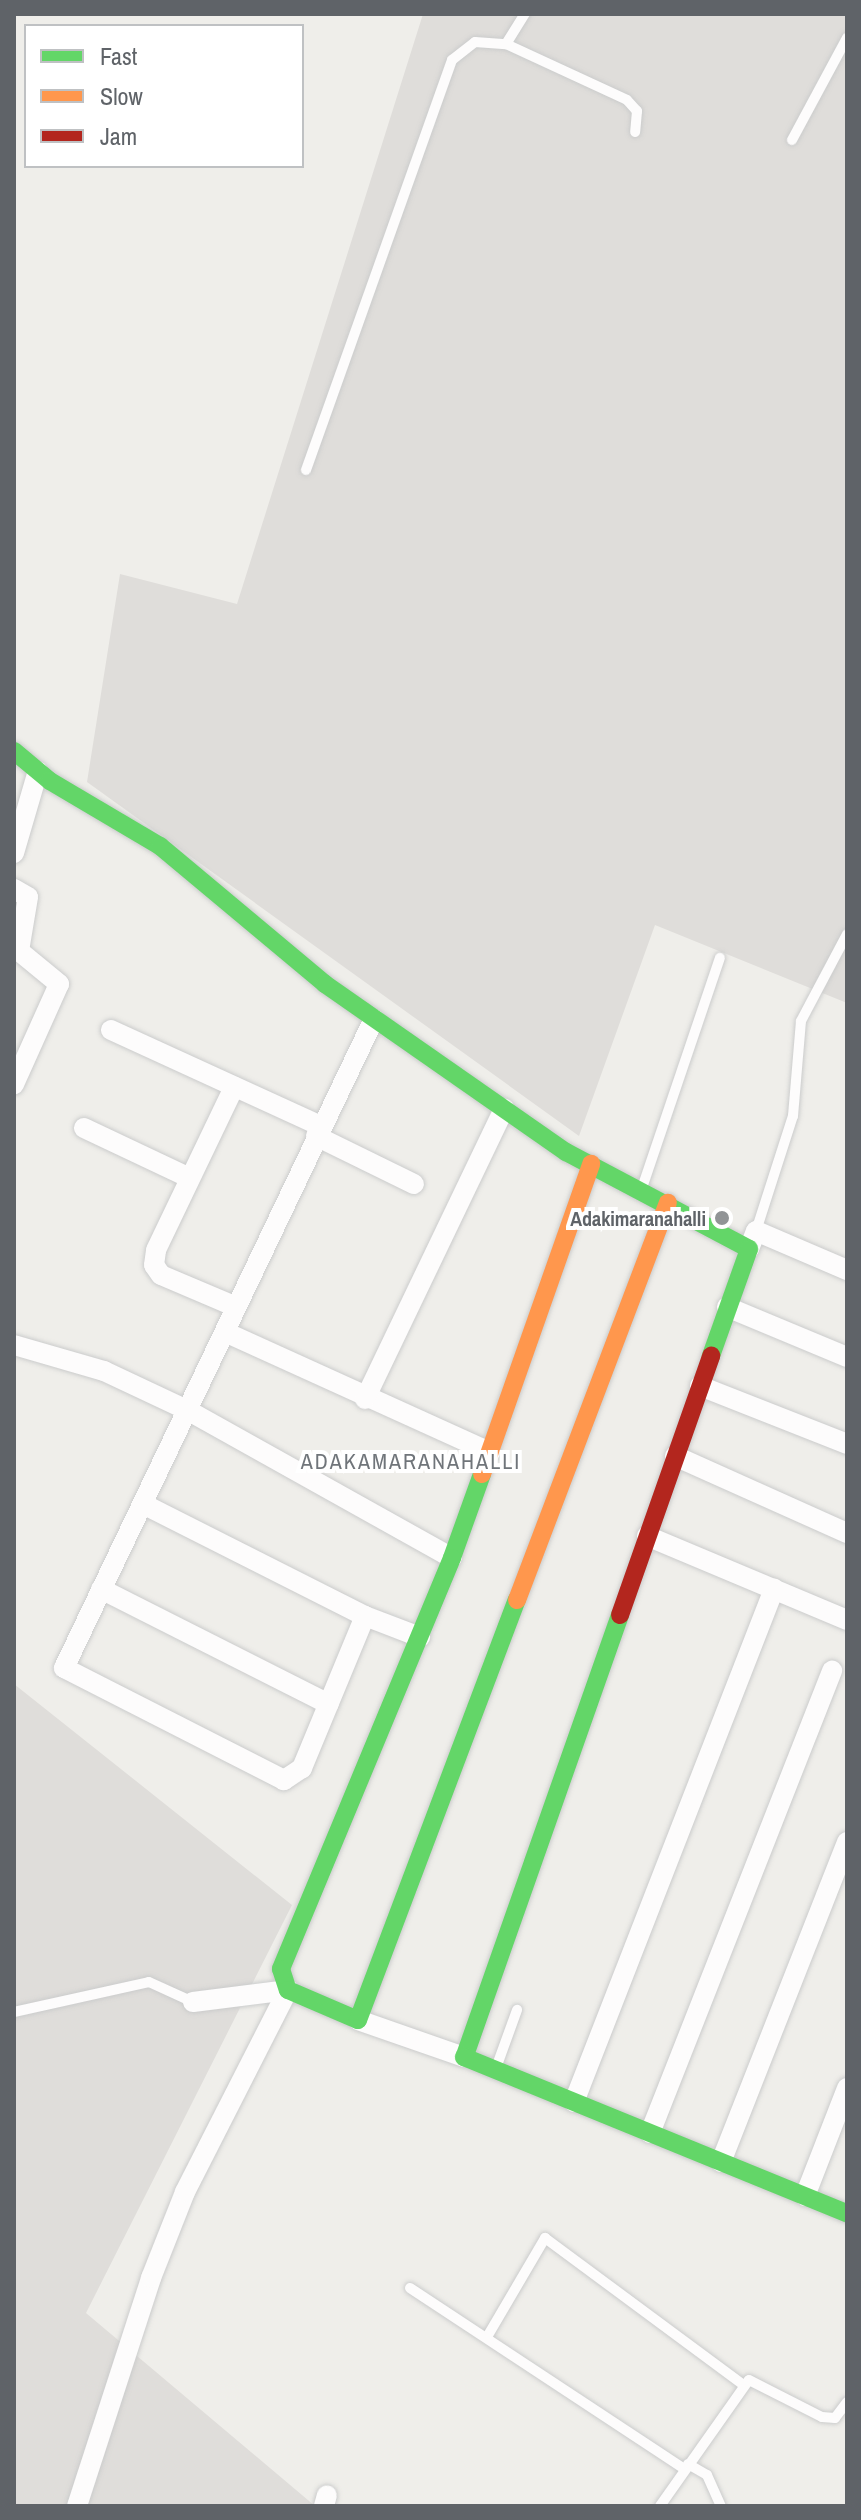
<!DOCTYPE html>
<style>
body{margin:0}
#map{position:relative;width:861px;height:2520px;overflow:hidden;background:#efeeea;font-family:"Archivo Narrow",sans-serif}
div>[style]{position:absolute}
.industrial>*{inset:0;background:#dfddda}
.roads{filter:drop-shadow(0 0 2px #cbcccc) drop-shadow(0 0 2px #cbcccc)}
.lane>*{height:10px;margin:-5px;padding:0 5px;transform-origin:5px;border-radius:5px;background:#fdfcfc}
.street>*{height:20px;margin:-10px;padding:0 10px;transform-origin:10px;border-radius:10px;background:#fdfcfc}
.fast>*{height:18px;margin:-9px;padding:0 9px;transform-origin:9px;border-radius:9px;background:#63d668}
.slow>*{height:18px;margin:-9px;padding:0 9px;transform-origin:9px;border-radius:9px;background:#ff974d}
.jam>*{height:18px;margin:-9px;padding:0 9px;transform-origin:9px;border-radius:9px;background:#b3261e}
.dots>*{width:22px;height:22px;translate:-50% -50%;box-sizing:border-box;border:4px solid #fff;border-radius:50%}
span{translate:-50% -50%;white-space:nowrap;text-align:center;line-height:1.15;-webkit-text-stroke:8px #fff;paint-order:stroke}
.poi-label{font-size:20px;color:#5f6368;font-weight:700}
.right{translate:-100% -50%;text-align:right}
.neighbourhood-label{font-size:22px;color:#70757a;letter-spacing:2px}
.frame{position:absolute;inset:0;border:16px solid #5f6368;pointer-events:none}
.legend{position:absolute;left:24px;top:24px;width:280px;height:144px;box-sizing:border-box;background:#fff;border:2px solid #bfc1c3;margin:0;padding:10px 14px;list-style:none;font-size:24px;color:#5f6368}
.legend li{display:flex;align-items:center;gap:16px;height:40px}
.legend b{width:40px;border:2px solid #bfc1c3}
</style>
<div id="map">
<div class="industrial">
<div style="clip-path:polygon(423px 14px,847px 14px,847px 1003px,655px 925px,579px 1136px,87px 782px,120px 574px,237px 604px)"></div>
<div style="clip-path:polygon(14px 1684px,292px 1905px,86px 2313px,315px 2506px,14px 2506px)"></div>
</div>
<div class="roads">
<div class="lane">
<div style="left:506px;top:44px;width:133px;rotate:24.8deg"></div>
<div style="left:627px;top:100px;width:15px;rotate:48deg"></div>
<div style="left:637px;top:111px;width:21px;rotate:95deg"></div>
<div style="left:792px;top:140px;width:116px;rotate:-61.7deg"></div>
<div style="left:306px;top:470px;width:435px;rotate:-70.4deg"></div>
<div style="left:452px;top:60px;width:29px;rotate:-38deg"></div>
<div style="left:475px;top:42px;width:31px;rotate:4deg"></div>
<div style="left:506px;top:44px;width:36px;rotate:-58deg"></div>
<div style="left:642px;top:1188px;width:243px;rotate:-71.3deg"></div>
<div style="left:756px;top:1231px;width:121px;rotate:-72.2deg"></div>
<div style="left:793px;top:1116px;width:95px;rotate:-85.2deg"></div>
<div style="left:801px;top:1021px;width:98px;rotate:-62.1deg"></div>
<div style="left:14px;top:2012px;width:138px;rotate:-12.5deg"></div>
<div style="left:149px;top:1982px;width:48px;rotate:24.4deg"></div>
<div style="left:496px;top:2068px;width:62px;rotate:-70.1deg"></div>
<div style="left:410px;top:2288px;width:329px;rotate:33.4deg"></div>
<div style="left:487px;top:2337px;width:115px;rotate:-59.6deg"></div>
<div style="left:545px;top:2238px;width:247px;rotate:36.5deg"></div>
<div style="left:688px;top:2464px;width:22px;rotate:30deg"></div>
<div style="left:707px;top:2475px;width:34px;rotate:66deg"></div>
<div style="left:660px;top:2506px;width:154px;rotate:-54.8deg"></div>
<div style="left:749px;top:2380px;width:82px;rotate:26.9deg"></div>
<div style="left:822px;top:2417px;width:13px;rotate:4deg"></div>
<div style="left:835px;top:2418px;width:20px;rotate:-53deg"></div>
</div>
<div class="street">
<div style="left:14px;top:853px;width:85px;rotate:-73.7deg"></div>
<div style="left:14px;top:889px;width:16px;rotate:30deg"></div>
<div style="left:28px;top:897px;width:55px;rotate:99.5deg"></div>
<div style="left:19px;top:951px;width:52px;rotate:39.5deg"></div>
<div style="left:59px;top:984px;width:110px;rotate:114.2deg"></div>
<div style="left:111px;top:1030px;width:231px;rotate:24.6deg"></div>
<div style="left:84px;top:1128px;width:117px;rotate:25.3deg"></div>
<div style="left:316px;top:1136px;width:109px;rotate:26.1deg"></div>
<div style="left:749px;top:1249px;width:19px;rotate:-69deg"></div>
<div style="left:756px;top:1231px;width:99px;rotate:23.2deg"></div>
<div style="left:234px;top:1306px;width:79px;rotate:-157deg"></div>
<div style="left:161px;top:1275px;width:12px;rotate:-125deg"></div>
<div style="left:154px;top:1265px;width:15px;rotate:-82deg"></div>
<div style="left:156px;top:1250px;width:181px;rotate:-64.4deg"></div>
<div style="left:727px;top:1307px;width:130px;rotate:22.6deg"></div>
<div style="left:225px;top:1332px;width:291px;rotate:24.4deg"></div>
<div style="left:14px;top:1345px;width:94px;rotate:16.1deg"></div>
<div style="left:104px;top:1371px;width:94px;rotate:25.2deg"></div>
<div style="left:189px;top:1411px;width:301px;rotate:29.2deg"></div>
<div style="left:700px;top:1386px;width:158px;rotate:21.5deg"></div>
<div style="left:365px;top:1399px;width:322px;rotate:-64.4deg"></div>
<div style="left:675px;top:1456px;width:188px;rotate:24.1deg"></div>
<div style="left:143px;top:1504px;width:249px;rotate:26.8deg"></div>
<div style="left:365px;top:1616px;width:59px;rotate:20.9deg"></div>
<div style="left:647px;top:1536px;width:217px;rotate:22.8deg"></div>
<div style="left:101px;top:1589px;width:255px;rotate:26.8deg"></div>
<div style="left:365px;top:1616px;width:165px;rotate:112.5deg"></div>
<div style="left:302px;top:1768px;width:22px;rotate:146deg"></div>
<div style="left:284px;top:1780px;width:247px;rotate:-153deg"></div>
<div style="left:64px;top:1668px;width:719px;rotate:-64.47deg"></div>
<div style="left:193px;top:2002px;width:96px;rotate:-7.2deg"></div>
<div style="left:358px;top:2020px;width:112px;rotate:19.2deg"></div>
<div style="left:574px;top:2102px;width:551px;rotate:-68.7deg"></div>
<div style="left:650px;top:2133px;width:497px;rotate:-68.5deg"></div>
<div style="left:721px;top:2162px;width:344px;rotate:-68.5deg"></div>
<div style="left:805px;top:2196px;width:116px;rotate:-68.7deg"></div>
<div style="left:77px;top:2506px;width:240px;rotate:-72deg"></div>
<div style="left:151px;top:2278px;width:92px;rotate:-68.4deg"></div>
<div style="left:185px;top:2192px;width:227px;rotate:-63deg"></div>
<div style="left:324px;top:2506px;width:11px;rotate:-75deg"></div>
</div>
<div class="fast">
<div style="left:14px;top:751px;width:47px;rotate:39.8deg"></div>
<div style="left:50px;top:781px;width:128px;rotate:30.6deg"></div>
<div style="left:160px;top:846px;width:215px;rotate:39.9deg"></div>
<div style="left:325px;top:984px;width:294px;rotate:34.9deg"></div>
<div style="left:566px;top:1152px;width:207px;rotate:27.9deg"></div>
<div style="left:749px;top:1249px;width:114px;rotate:109.6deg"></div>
<div style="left:482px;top:1474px;width:89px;rotate:109.7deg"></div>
<div style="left:452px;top:1558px;width:445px;rotate:112.6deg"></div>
<div style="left:281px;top:1969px;width:22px;rotate:72deg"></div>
<div style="left:288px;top:1990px;width:76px;rotate:23.2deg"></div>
<div style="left:358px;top:2020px;width:449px;rotate:-69.3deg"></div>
<div style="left:620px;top:1615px;width:469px;rotate:109.4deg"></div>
<div style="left:464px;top:2057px;width:414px;rotate:22.2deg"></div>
</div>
<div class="slow">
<div style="left:482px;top:1474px;width:329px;rotate:-70.6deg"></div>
<div style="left:517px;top:1600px;width:425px;rotate:-69.2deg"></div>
</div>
<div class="jam">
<div style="left:620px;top:1615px;width:275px;rotate:-70.6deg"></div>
</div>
</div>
<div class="dots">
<div style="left:722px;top:1218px;background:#919496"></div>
</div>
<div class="poi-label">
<span class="right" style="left:706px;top:1218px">Adakimaranahalli</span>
</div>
<div class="neighbourhood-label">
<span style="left:411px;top:1462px">ADAKAMARANAHALLI</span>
</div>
<div class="frame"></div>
<ul class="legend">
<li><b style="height:10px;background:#63d668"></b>Fast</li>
<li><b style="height:10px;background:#ff974d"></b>Slow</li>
<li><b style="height:10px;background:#b3261e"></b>Jam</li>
</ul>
</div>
